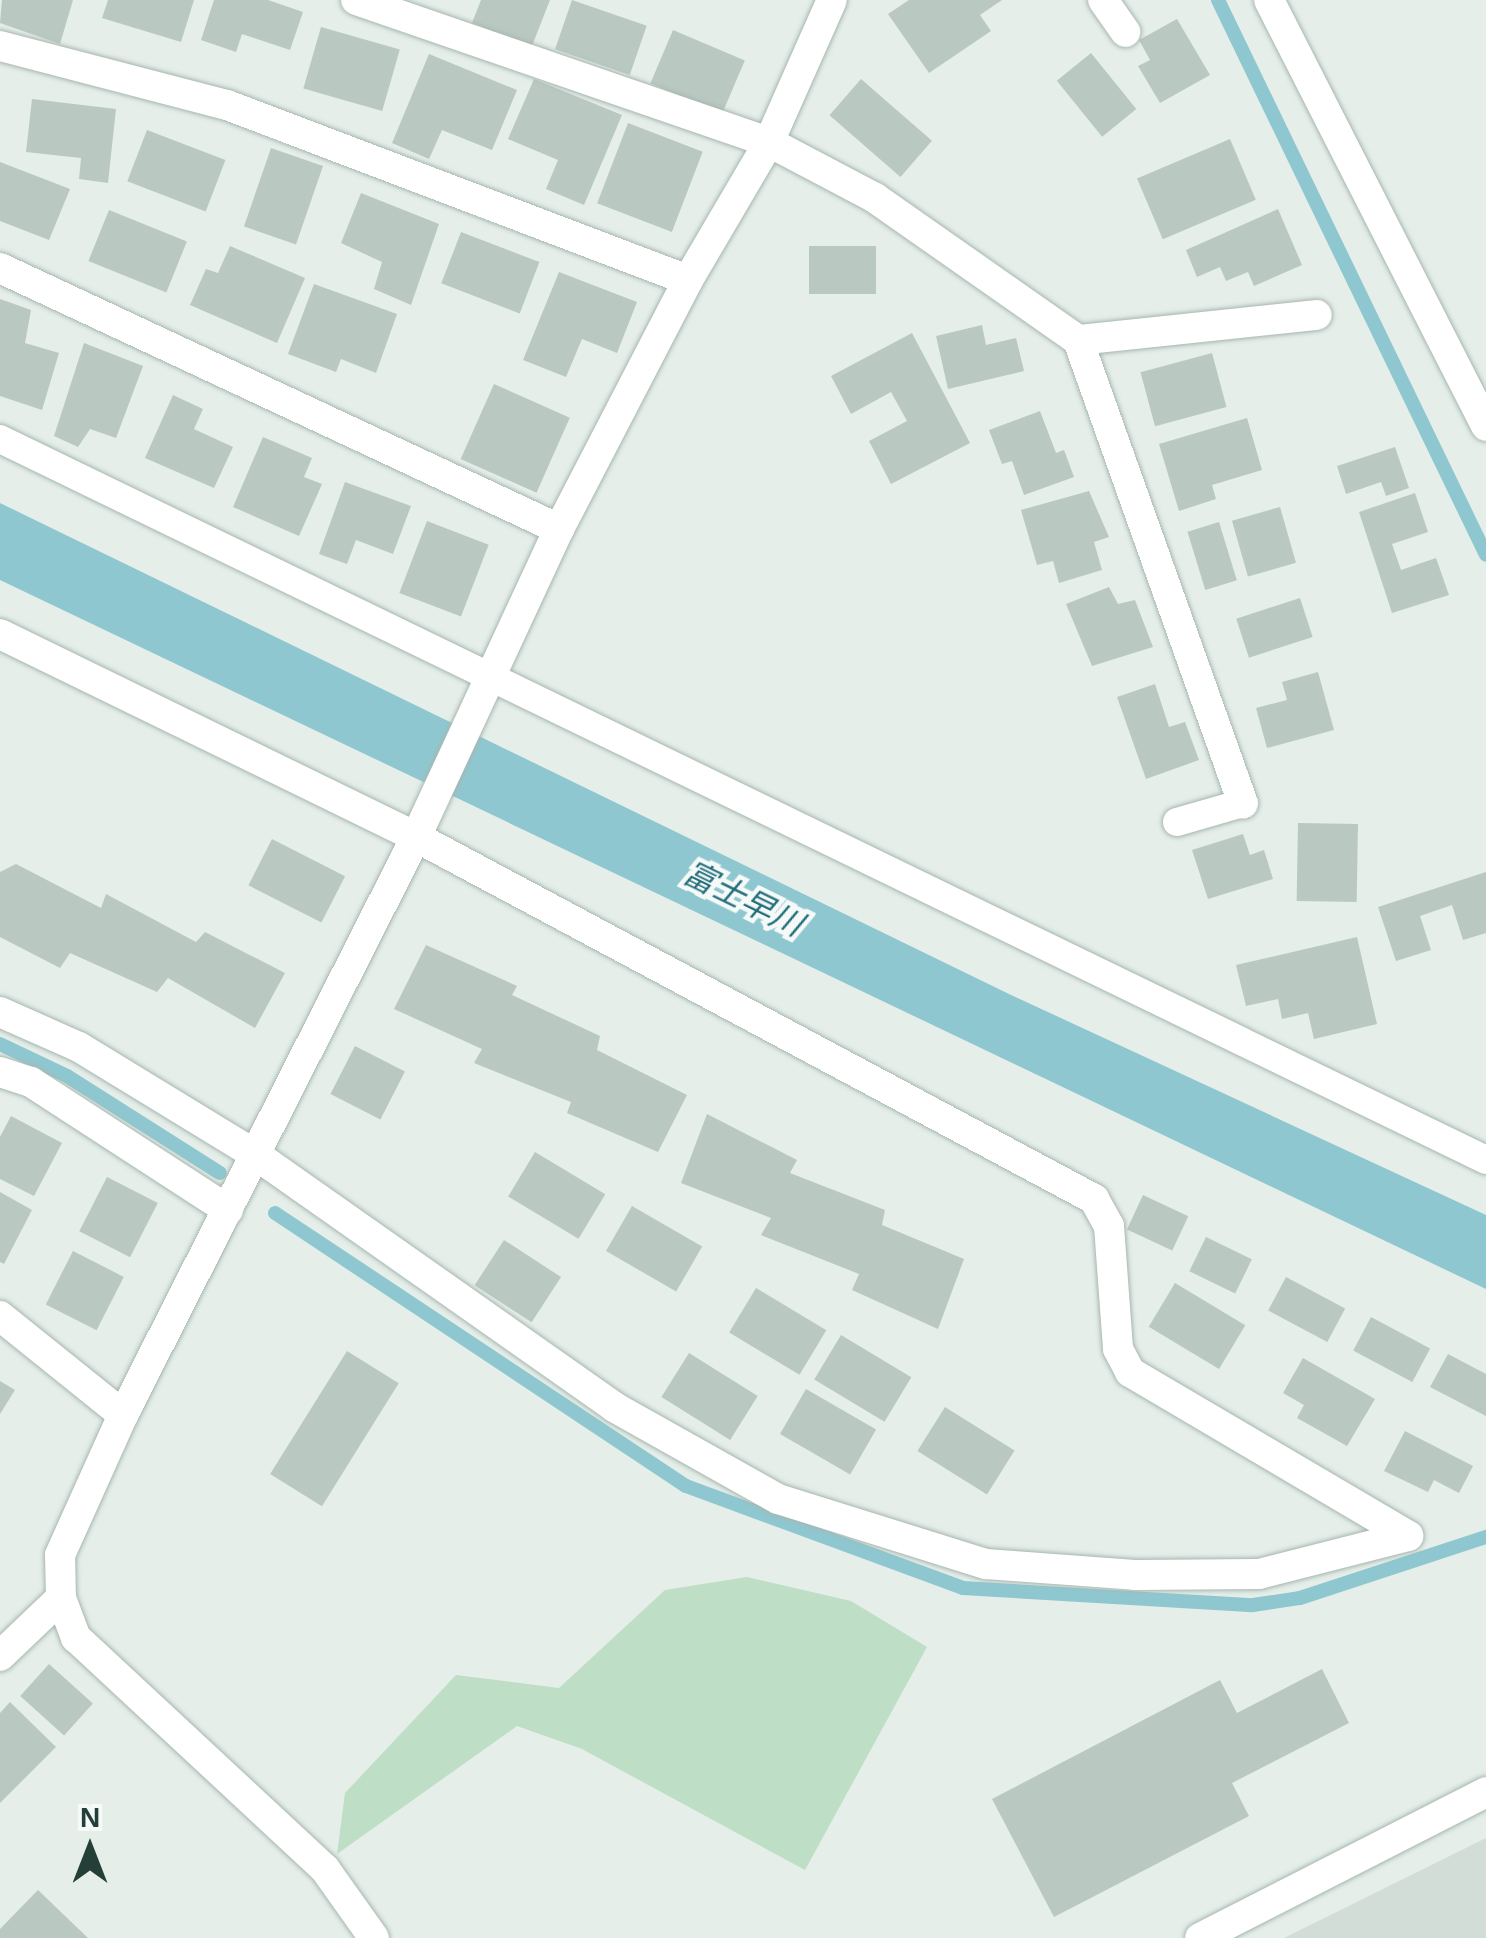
<!DOCTYPE html>
<meta charset="utf-8">
<style>
body{margin:0}
#map{position:relative;width:1486px;height:1938px;overflow:hidden;background:#e5eee9;font-family:Helvetica,"Noto Sans JP",sans-serif}
div>[style]{position:absolute}
.built>*{inset:0;background:#d3ddd8}
.green>*{inset:0;background:#bedec6}
.water>*{inset:0;background:#8fc7d0}
.stream>*{height:14px;margin:-7px;padding:0 7px;transform-origin:7px;border-radius:7px;background:#8fc7d0}
.building>*{inset:0;background:#bac8c2;transform-origin:0 0}
.roads{filter:drop-shadow(0 0 2px #a7b6b0) drop-shadow(0 0 2px #a7b6b0)}
.lane>*{height:28px;margin:-14px;padding:0 14px;transform-origin:14px;border-radius:14px;background:#fff}
.street>*{height:30px;margin:-15px;padding:0 15px;transform-origin:15px;border-radius:15px;background:#fff}
.secondary>*{height:30px;margin:-15px;padding:0 15px;transform-origin:15px;border-radius:15px;background:#fff}
span{translate:-50% -50%;white-space:nowrap;text-align:center;line-height:1.15;-webkit-text-stroke:9px #f5faf8;paint-order:stroke}
.water-label{font-size:32px;color:#1f6c7a;font-style:italic}
.north{position:absolute;left:40px;top:1798px;width:100px;height:100px;-webkit-text-stroke:8px #f5faf8;paint-order:stroke;rotate:0deg;font-size:28px;font-weight:700;line-height:40px;text-align:center;color:#243f37}
.north::after{content:'';display:block;margin:auto;width:35px;height:45px;background:#243f37;clip-path:polygon(50% 0,100% 100%,50% 72%,0 100%)}
</style>
<div id="map">
<div class="built">
<div style="clip-path:polygon(1486px 1838px,1486px 1938px,1284px 1938px)"></div>
</div>
<div class="green">
<div style="clip-path:polygon(747px 1577px,851px 1601px,927px 1647px,805px 1870px,582px 1749px,517px 1726px,337px 1854px,345px 1793px,456px 1675px,559px 1688px,665px 1590px)"></div>
</div>
<div class="water">
<div style="clip-path:polygon(0 503px,1009px 994px,1486px 1215px,1486px 1289px,0 580px)"></div>
</div>
<div class="stream">
<div style="left:1218px;top:0;width:616px;rotate:64.22deg"></div>
<div style="left:0;top:1044px;width:74px;rotate:25.5deg"></div>
<div style="left:67px;top:1076px;width:181px;rotate:32.4deg"></div>
<div style="left:275px;top:1213px;width:493px;rotate:33.6deg"></div>
<div style="left:686px;top:1486px;width:295px;rotate:20.2deg"></div>
<div style="left:963px;top:1588px;width:290px;rotate:3.4deg"></div>
<div style="left:1253px;top:1605px;width:48px;rotate:-8.5deg"></div>
<div style="left:1300px;top:1598px;width:196px;rotate:-18.2deg"></div>
</div>
<div class="building">
<div style="clip-path:polygon(2px 0,73px 0,60px 44px,0 23px)"></div>
<div style="clip-path:polygon(108px 0,194px 0,181px 42px,102px 18px)"></div>
<div style="clip-path:polygon(214px 0,268px 0,303px 12px,290px 50px,242px 34px,236px 52px,201px 40px)"></div>
<div style="clip-path:polygon(481px 0,550px 0,532px 46px,472px 23px)"></div>
<div style="left:572px;top:0;width:79px;height:52px;rotate:19deg"></div>
<div style="clip-path:polygon(909px 0,1002px 0,980px 15px,991px 31px,929px 73px,888px 14px)"></div>
<div style="clip-path:polygon(1177px 19px,1210px 75px,1160px 103px,1138px 66px,1150px 60px,1139px 40px)"></div>
<div style="left:321px;top:27px;width:82px;height:64px;rotate:16deg"></div>
<div style="left:673px;top:30px;width:78px;height:58px;rotate:23deg"></div>
<div style="left:1091px;top:53px;width:72px;height:44px;rotate:51deg"></div>
<div style="clip-path:polygon(429px 54px,517px 90px,492px 150px,442px 130px,429px 159px,392px 143px)"></div>
<div style="clip-path:polygon(534px 79px,622px 115px,584px 205px,546px 189px,558px 160px,508px 139px)"></div>
<div style="left:861px;top:79px;width:94px;height:48px;rotate:41deg"></div>
<div style="clip-path:polygon(32px 99px,116px 109px,108px 183px,79px 179px,81px 158px,26px 152px)"></div>
<div style="left:628px;top:123px;width:80px;height:86px;rotate:21deg"></div>
<div style="left:147px;top:130px;width:84px;height:55px;rotate:21deg"></div>
<div style="left:1230px;top:139px;width:66px;height:101px;rotate:67deg"></div>
<div style="left:271px;top:148px;width:55px;height:83px;rotate:19deg"></div>
<div style="clip-path:polygon(0 162px,70px 189px,49px 240px,0 221px)"></div>
<div style="clip-path:polygon(361px 193px,439px 224px,411px 305px,374px 289px,382px 262px,341px 243px)"></div>
<div style="clip-path:polygon(1278px 209px,1302px 265px,1254px 286px,1248px 272px,1226px 281px,1220px 267px,1197px 277px,1186px 250px)"></div>
<div style="left:109px;top:210px;width:84px;height:55px;rotate:22deg"></div>
<div style="left:461px;top:232px;width:84px;height:55px;rotate:21deg"></div>
<div style="clip-path:polygon(230px 246px,305px 278px,277px 343px,190px 305px,206px 269px,218px 273px)"></div>
<div style="left:809px;top:246px;width:67px;height:48px"></div>
<div style="clip-path:polygon(559px 272px,637px 302px,617px 353px,582px 339px,566px 377px,523px 360px)"></div>
<div style="clip-path:polygon(314px 284px,397px 314px,376px 373px,341px 359px,336px 372px,288px 354px)"></div>
<div style="clip-path:polygon(0 299px,31px 310px,25px 343px,59px 353px,42px 410px,0 396px)"></div>
<div style="clip-path:polygon(982px 325px,986px 345px,1016px 338px,1024px 371px,948px 389px,936px 336px)"></div>
<div style="clip-path:polygon(912px 333px,970px 443px,891px 484px,869px 441px,907px 421px,891px 392px,851px 414px,831px 376px)"></div>
<div style="clip-path:polygon(84px 343px,143px 366px,116px 438px,90px 429px,78px 447px,54px 436px)"></div>
<div style="left:1212px;top:353px;width:56px;height:74px;rotate:75deg"></div>
<div style="left:494px;top:384px;width:83px;height:82px;rotate:24deg"></div>
<div style="clip-path:polygon(173px 395px,203px 409px,194px 429px,233px 447px,214px 488px,145px 458px)"></div>
<div style="clip-path:polygon(1040px 411px,1056px 453px,1064px 450px,1074px 477px,1024px 495px,1012px 461px,1002px 464px,989px 430px)"></div>
<div style="clip-path:polygon(1247px 418px,1262px 470px,1212px 485px,1216px 499px,1179px 511px,1159px 444px)"></div>
<div style="clip-path:polygon(263px 437px,312px 458px,304px 477px,322px 484px,299px 536px,233px 507px)"></div>
<div style="clip-path:polygon(1395px 447px,1409px 488px,1386px 496px,1381px 482px,1346px 494px,1337px 466px)"></div>
<div style="clip-path:polygon(345px 482px,411px 506px,393px 554px,356px 540px,347px 564px,319px 554px)"></div>
<div style="clip-path:polygon(1089px 491px,1109px 537px,1094px 542px,1102px 570px,1059px 583px,1053px 561px,1037px 565px,1021px 510px)"></div>
<div style="clip-path:polygon(1415px 493px,1428px 532px,1392px 544px,1401px 570px,1436px 558px,1449px 595px,1392px 613px,1359px 512px)"></div>
<div style="left:1280px;top:507px;width:58px;height:50px;rotate:74deg"></div>
<div style="left:427px;top:521px;width:66px;height:77px;rotate:21deg"></div>
<div style="left:1219px;top:522px;width:61px;height:33px;rotate:73deg"></div>
<div style="clip-path:polygon(1109px 587px,1118px 604px,1135px 600px,1153px 647px,1092px 666px,1066px 604px)"></div>
<div style="left:1300px;top:598px;width:41px;height:67px;rotate:72deg"></div>
<div style="clip-path:polygon(1318px 672px,1334px 730px,1267px 748px,1256px 708px,1287px 700px,1282px 682px)"></div>
<div style="clip-path:polygon(1155px 684px,1169px 727px,1185px 722px,1199px 760px,1146px 779px,1117px 697px)"></div>
<div style="left:1298px;top:823px;width:60px;height:78px;rotate:1deg"></div>
<div style="clip-path:polygon(1243px 834px,1250px 855px,1264px 850px,1273px 879px,1208px 899px,1192px 850px)"></div>
<div style="left:272px;top:839px;width:82px;height:52px;rotate:27deg"></div>
<div style="clip-path:polygon(16px 864px,101px 908px,106px 894px,196px 942px,205px 932px,285px 973px,255px 1028px,168px 978px,157px 992px,70px 953px,60px 968px,0 937px,0 872px)"></div>
<div style="clip-path:polygon(1486px 872px,1486px 933px,1463px 940px,1452px 905px,1420px 916px,1431px 950px,1396px 961px,1378px 907px)"></div>
<div style="clip-path:polygon(1357px 937px,1377px 1024px,1314px 1039px,1308px 1013px,1282px 1019px,1278px 999px,1246px 1006px,1236px 965px)"></div>
<div style="clip-path:polygon(426px 945px,517px 986px,512px 995px,600px 1036px,597px 1050px,687px 1095px,658px 1152px,567px 1113px,571px 1102px,474px 1063px,482px 1049px,394px 1009px)"></div>
<div style="left:355px;top:1046px;width:56px;height:54px;rotate:27deg"></div>
<div style="clip-path:polygon(707px 1114px,797px 1160px,790px 1173px,885px 1210px,882px 1225px,964px 1259px,938px 1329px,852px 1290px,859px 1274px,761px 1235px,771px 1218px,681px 1183px)"></div>
<div style="clip-path:polygon(11px 1116px,62px 1143px,34px 1196px,0 1179px,0 1137px)"></div>
<div style="left:535px;top:1152px;width:82px;height:52px;rotate:31deg"></div>
<div style="left:107px;top:1177px;width:57px;height:61px;rotate:27deg"></div>
<div style="clip-path:polygon(0 1192px,32px 1210px,4px 1264px,0 1262px)"></div>
<div style="left:1143px;top:1195px;width:50px;height:38px;rotate:25deg"></div>
<div style="left:632px;top:1206px;width:81px;height:52px;rotate:30deg"></div>
<div style="left:1206px;top:1237px;width:51px;height:38px;rotate:26deg"></div>
<div style="left:504px;top:1240px;width:68px;height:54px;rotate:33deg"></div>
<div style="left:73px;top:1251px;width:57px;height:60px;rotate:27deg"></div>
<div style="left:1286px;top:1277px;width:67px;height:38px;rotate:28deg"></div>
<div style="left:1175px;top:1283px;width:82px;height:51px;rotate:31deg"></div>
<div style="left:756px;top:1288px;width:82px;height:52px;rotate:31deg"></div>
<div style="left:1371px;top:1317px;width:67px;height:38px;rotate:28deg"></div>
<div style="left:841px;top:1335px;width:82px;height:52px;rotate:31deg"></div>
<div style="left:347px;top:1351px;width:61px;height:145px;rotate:32deg"></div>
<div style="left:689px;top:1353px;width:81px;height:52px;rotate:32deg"></div>
<div style="clip-path:polygon(1448px 1354px,1486px 1374px,1486px 1416px,1430px 1387px)"></div>
<div style="clip-path:polygon(1303px 1358px,1375px 1399px,1347px 1446px,1297px 1418px,1304px 1405px,1283px 1393px)"></div>
<div style="clip-path:polygon(0 1381px,15px 1390px,0 1414px)"></div>
<div style="left:806px;top:1389px;width:81px;height:52px;rotate:30deg"></div>
<div style="left:945px;top:1407px;width:82px;height:52px;rotate:32deg"></div>
<div style="clip-path:polygon(1405px 1431px,1473px 1466px,1459px 1493px,1434px 1480px,1428px 1492px,1384px 1471px)"></div>
<div style="left:49px;top:1664px;width:59px;height:43px;rotate:42deg"></div>
<div style="clip-path:polygon(1322px 1669px,1349px 1723px,1232px 1783px,1249px 1816px,1054px 1917px,992px 1799px,1220px 1680px,1237px 1713px)"></div>
<div style="clip-path:polygon(10px 1702px,56px 1747px,0 1803px,0 1713px)"></div>
<div style="clip-path:polygon(38px 1890px,88px 1938px,0 1938px,0 1929px)"></div>
</div>
<div class="roads">
<div class="lane">
<div style="left:0;top:439px;width:1652px;rotate:25.88deg"></div>
<div style="left:1177px;top:822px;width:69px;rotate:-16.1deg"></div>
</div>
<div class="street">
<div style="left:356px;top:0;width:437px;rotate:19deg"></div>
<div style="left:769px;top:142px;width:120px;rotate:27.8deg"></div>
<div style="left:875px;top:198px;width:248px;rotate:35deg"></div>
<div style="left:1078px;top:340px;width:492px;rotate:70.4deg"></div>
<div style="left:1103px;top:0;width:39px;rotate:55deg"></div>
<div style="left:1269px;top:0;width:478px;rotate:63deg"></div>
<div style="left:0;top:46px;width:235px;rotate:14.6deg"></div>
<div style="left:227px;top:105px;width:493px;rotate:20.8deg"></div>
<div style="left:0;top:268px;width:617px;rotate:25.03deg"></div>
<div style="left:1078px;top:340px;width:240px;rotate:-6deg"></div>
<div style="left:0;top:634px;width:463px;rotate:26deg"></div>
<div style="left:416px;top:837px;width:769px;rotate:28.1deg"></div>
<div style="left:1094px;top:1199px;width:31px;rotate:61deg"></div>
<div style="left:1109px;top:1226px;width:123px;rotate:85.8deg"></div>
<div style="left:1118px;top:1349px;width:26px;rotate:62deg"></div>
<div style="left:1130px;top:1372px;width:323px;rotate:30.5deg"></div>
<div style="left:0;top:1012px;width:86px;rotate:23.9deg"></div>
<div style="left:79px;top:1047px;width:207px;rotate:31.4deg"></div>
<div style="left:256px;top:1155px;width:438px;rotate:35.1deg"></div>
<div style="left:614px;top:1407px;width:188px;rotate:29.3deg"></div>
<div style="left:778px;top:1499px;width:218px;rotate:17.4deg"></div>
<div style="left:986px;top:1564px;width:149px;rotate:4.2deg"></div>
<div style="left:1135px;top:1575px;width:124px;rotate:-0.5deg"></div>
<div style="left:1259px;top:1574px;width:154px;rotate:-14.3deg"></div>
<div style="left:0;top:1072px;width:33px;rotate:18deg"></div>
<div style="left:31px;top:1082px;width:235px;rotate:33deg"></div>
<div style="left:0;top:1316px;width:158px;rotate:38.8deg"></div>
<div style="left:0;top:1656px;width:84px;rotate:-43.6deg"></div>
<div style="left:374px;top:1938px;width:85px;rotate:-125.4deg"></div>
<div style="left:325px;top:1869px;width:340px;rotate:-137.1deg"></div>
<div style="left:76px;top:1638px;width:43px;rotate:-110.6deg"></div>
<div style="left:61px;top:1598px;width:43px;rotate:-91.3deg"></div>
<div style="left:60px;top:1555px;width:154px;rotate:-65.8deg"></div>
<div style="left:123px;top:1415px;width:648px;rotate:-63.12deg"></div>
<div style="left:416px;top:837px;width:340px;rotate:-65.1deg"></div>
<div style="left:559px;top:529px;width:280px;rotate:-62.6deg"></div>
<div style="left:688px;top:280px;width:160px;rotate:-59.6deg"></div>
<div style="left:769px;top:142px;width:155px;rotate:-66.1deg"></div>
</div>
<div class="secondary">
<div style="left:1200px;top:1938px;width:321px;rotate:-27deg"></div>
</div>
</div>
<div class="water-label">
<span style="left:743px;top:899px;rotate:26deg">富士早川</span>
</div>
<div class="north">N</div>
</div>
